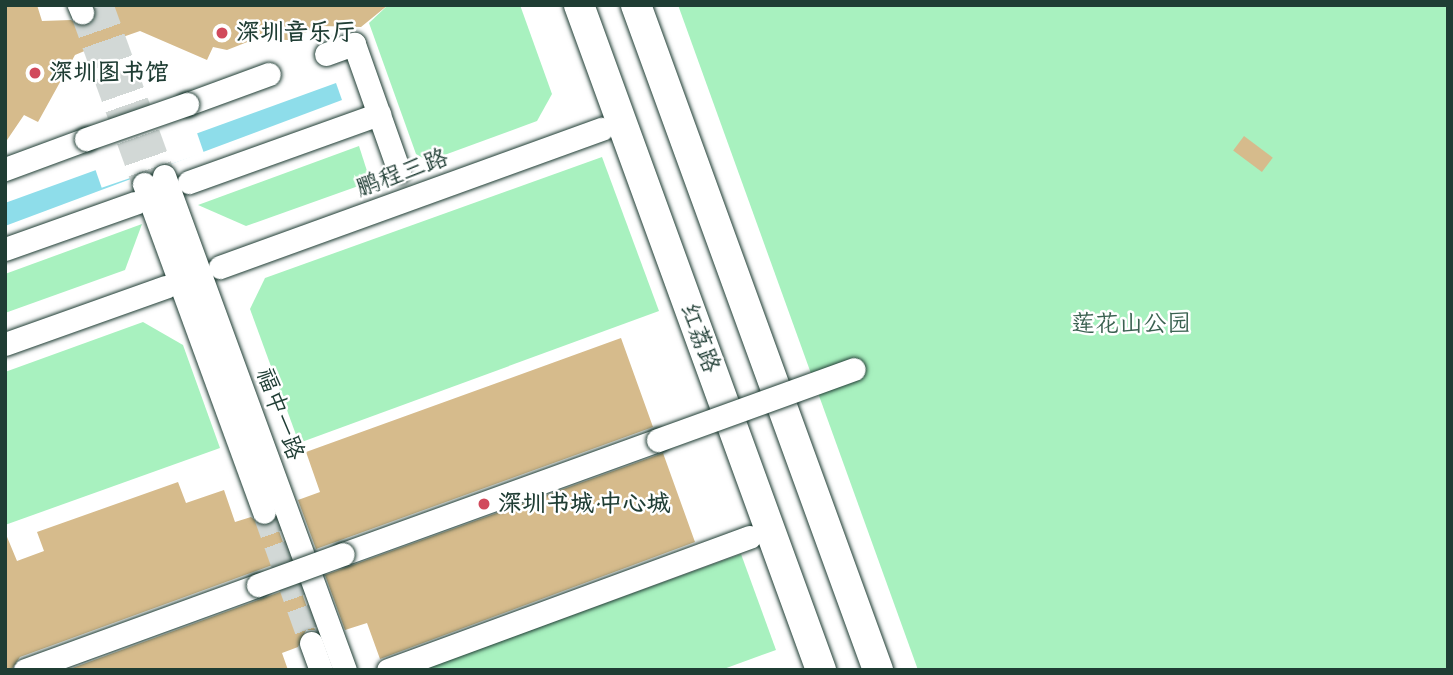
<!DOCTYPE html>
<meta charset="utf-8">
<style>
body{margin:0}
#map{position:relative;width:1453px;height:675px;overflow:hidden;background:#fff;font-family:Caveat,"LXGW WenKai TC",sans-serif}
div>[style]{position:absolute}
.green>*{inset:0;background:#a8f1bf}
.water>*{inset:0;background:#8eddea}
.pier>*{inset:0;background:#fff;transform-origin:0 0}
.building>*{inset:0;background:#d6bb8c;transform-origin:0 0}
.minor-tunnel>*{height:23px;margin-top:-11.5px;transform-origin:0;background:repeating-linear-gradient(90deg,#d2d8d6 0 23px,transparent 0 34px)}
.roads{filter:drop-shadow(0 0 2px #1f3d34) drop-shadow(0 0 2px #1f3d34)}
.minor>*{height:23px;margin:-11.5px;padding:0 11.5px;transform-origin:11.5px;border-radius:11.5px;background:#fff}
.major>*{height:30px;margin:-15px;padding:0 15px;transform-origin:15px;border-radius:15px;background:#fff}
.bridges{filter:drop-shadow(0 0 2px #1f3d34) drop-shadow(0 0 2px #1f3d34)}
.minor-bridge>*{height:23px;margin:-11.5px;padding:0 11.5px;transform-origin:11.5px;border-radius:11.5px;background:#fff}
.dots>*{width:19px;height:19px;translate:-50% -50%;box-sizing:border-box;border:4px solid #fff;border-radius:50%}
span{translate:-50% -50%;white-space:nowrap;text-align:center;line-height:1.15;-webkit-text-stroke:5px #fff;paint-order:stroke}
.poi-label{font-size:24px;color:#1f3d34;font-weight:700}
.left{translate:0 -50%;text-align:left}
.street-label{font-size:24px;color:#1f3d34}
.park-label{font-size:24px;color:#3a6150}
.frame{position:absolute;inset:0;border:7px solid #1f3d34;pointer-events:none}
</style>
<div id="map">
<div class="green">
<div style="clip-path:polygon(388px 5px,520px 5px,552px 94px,537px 121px,428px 161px,416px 154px,369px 23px)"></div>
<div style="clip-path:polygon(678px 5px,1448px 5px,1448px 670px,918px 670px)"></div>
<div style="clip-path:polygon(359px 146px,367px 171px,364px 184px,246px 226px,198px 205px)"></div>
<div style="clip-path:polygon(602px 157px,659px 311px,299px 443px,250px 309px,265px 278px)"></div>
<div style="clip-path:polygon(142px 224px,125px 270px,5px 313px,5px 274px)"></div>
<div style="clip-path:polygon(143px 322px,183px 345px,220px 448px,5px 525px,5px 372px)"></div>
<div style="clip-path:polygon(741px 554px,776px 650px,721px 670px,421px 670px)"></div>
</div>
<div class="water">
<div style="clip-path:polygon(336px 83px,342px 100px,5px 226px,5px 203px)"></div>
</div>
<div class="pier">
<div style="left:196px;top:130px;width:24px;height:108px;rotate:71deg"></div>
</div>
<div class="building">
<div style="clip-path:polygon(5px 5px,37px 5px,42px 21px,71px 20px,81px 26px,93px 21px,96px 11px,112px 5px,388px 5px,361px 27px,321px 26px,288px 40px,255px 39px,227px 50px,213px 47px,207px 60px,140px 31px,94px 47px,75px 55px,38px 122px,24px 115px,5px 143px)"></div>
<div style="left:1244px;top:136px;width:36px;height:18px;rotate:37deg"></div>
<div style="clip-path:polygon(621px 338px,653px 427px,316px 549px,298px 500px,320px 492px,306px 452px)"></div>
<div style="clip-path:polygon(663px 453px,695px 542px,380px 659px,367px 623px,345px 630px,325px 575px)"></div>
<div style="clip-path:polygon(178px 482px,186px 503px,224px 490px,235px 522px,251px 517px,262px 526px,275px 520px,289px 559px,20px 657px,11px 670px,5px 670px,5px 532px,17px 561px,44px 551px,37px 532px)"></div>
<div style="clip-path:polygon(299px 585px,315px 630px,306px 630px,298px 647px,282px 653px,288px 670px,67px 670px)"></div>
</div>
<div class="minor-tunnel">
<div style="left:102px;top:5px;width:182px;rotate:70.1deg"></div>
<div style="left:82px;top:12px;width:183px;rotate:70.2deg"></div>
<div style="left:264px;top:512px;width:139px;rotate:70.3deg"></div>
</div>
<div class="roads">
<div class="minor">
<div style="left:79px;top:5px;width:8px;rotate:67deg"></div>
<div style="left:326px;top:54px;width:30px;rotate:-20deg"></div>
<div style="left:354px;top:44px;width:135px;rotate:70.5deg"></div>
<div style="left:187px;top:104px;width:87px;rotate:-20.1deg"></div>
<div style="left:5px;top:169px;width:86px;rotate:-20.3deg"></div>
<div style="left:164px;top:176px;width:526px;rotate:69.88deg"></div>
<div style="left:189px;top:182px;width:202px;rotate:-19.7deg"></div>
<div style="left:144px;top:184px;width:349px;rotate:69.9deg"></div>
<div style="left:5px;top:249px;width:138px;rotate:-19.5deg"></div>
<div style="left:220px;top:267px;width:406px;rotate:-19.9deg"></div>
<div style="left:5px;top:344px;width:170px;rotate:-19.6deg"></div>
<div style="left:343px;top:554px;width:335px;rotate:-19.9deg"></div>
<div style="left:311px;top:643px;width:29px;rotate:70deg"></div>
<div style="left:25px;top:670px;width:248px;rotate:-20deg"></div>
<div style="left:388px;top:670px;width:385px;rotate:-20.2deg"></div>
</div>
<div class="major">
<div style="left:579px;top:5px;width:708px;rotate:70deg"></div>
<div style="left:636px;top:5px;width:708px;rotate:70deg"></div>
</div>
</div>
<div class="bridges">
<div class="minor-bridge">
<div style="left:86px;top:139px;width:107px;rotate:-19.1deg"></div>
<div style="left:658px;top:440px;width:208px;rotate:-19.9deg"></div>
<div style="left:258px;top:585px;width:90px;rotate:-20deg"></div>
</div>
</div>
<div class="dots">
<div style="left:222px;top:33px;background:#d1495b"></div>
<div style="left:35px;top:73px;background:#d1495b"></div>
<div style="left:484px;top:504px;background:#d1495b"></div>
</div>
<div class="poi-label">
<span class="left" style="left:236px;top:33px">深圳音乐厅</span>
<span class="left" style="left:49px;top:73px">深圳图书馆</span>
<span class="left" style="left:498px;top:504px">深圳书城·中心城</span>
</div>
<div class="street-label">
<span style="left:402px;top:173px;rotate:-20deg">鹏程三路</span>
<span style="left:700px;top:338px;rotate:70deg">红荔路</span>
<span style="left:280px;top:414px;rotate:70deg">福中一路</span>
</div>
<div class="park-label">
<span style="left:1131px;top:324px">莲花山公园</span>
</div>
<div class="frame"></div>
</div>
